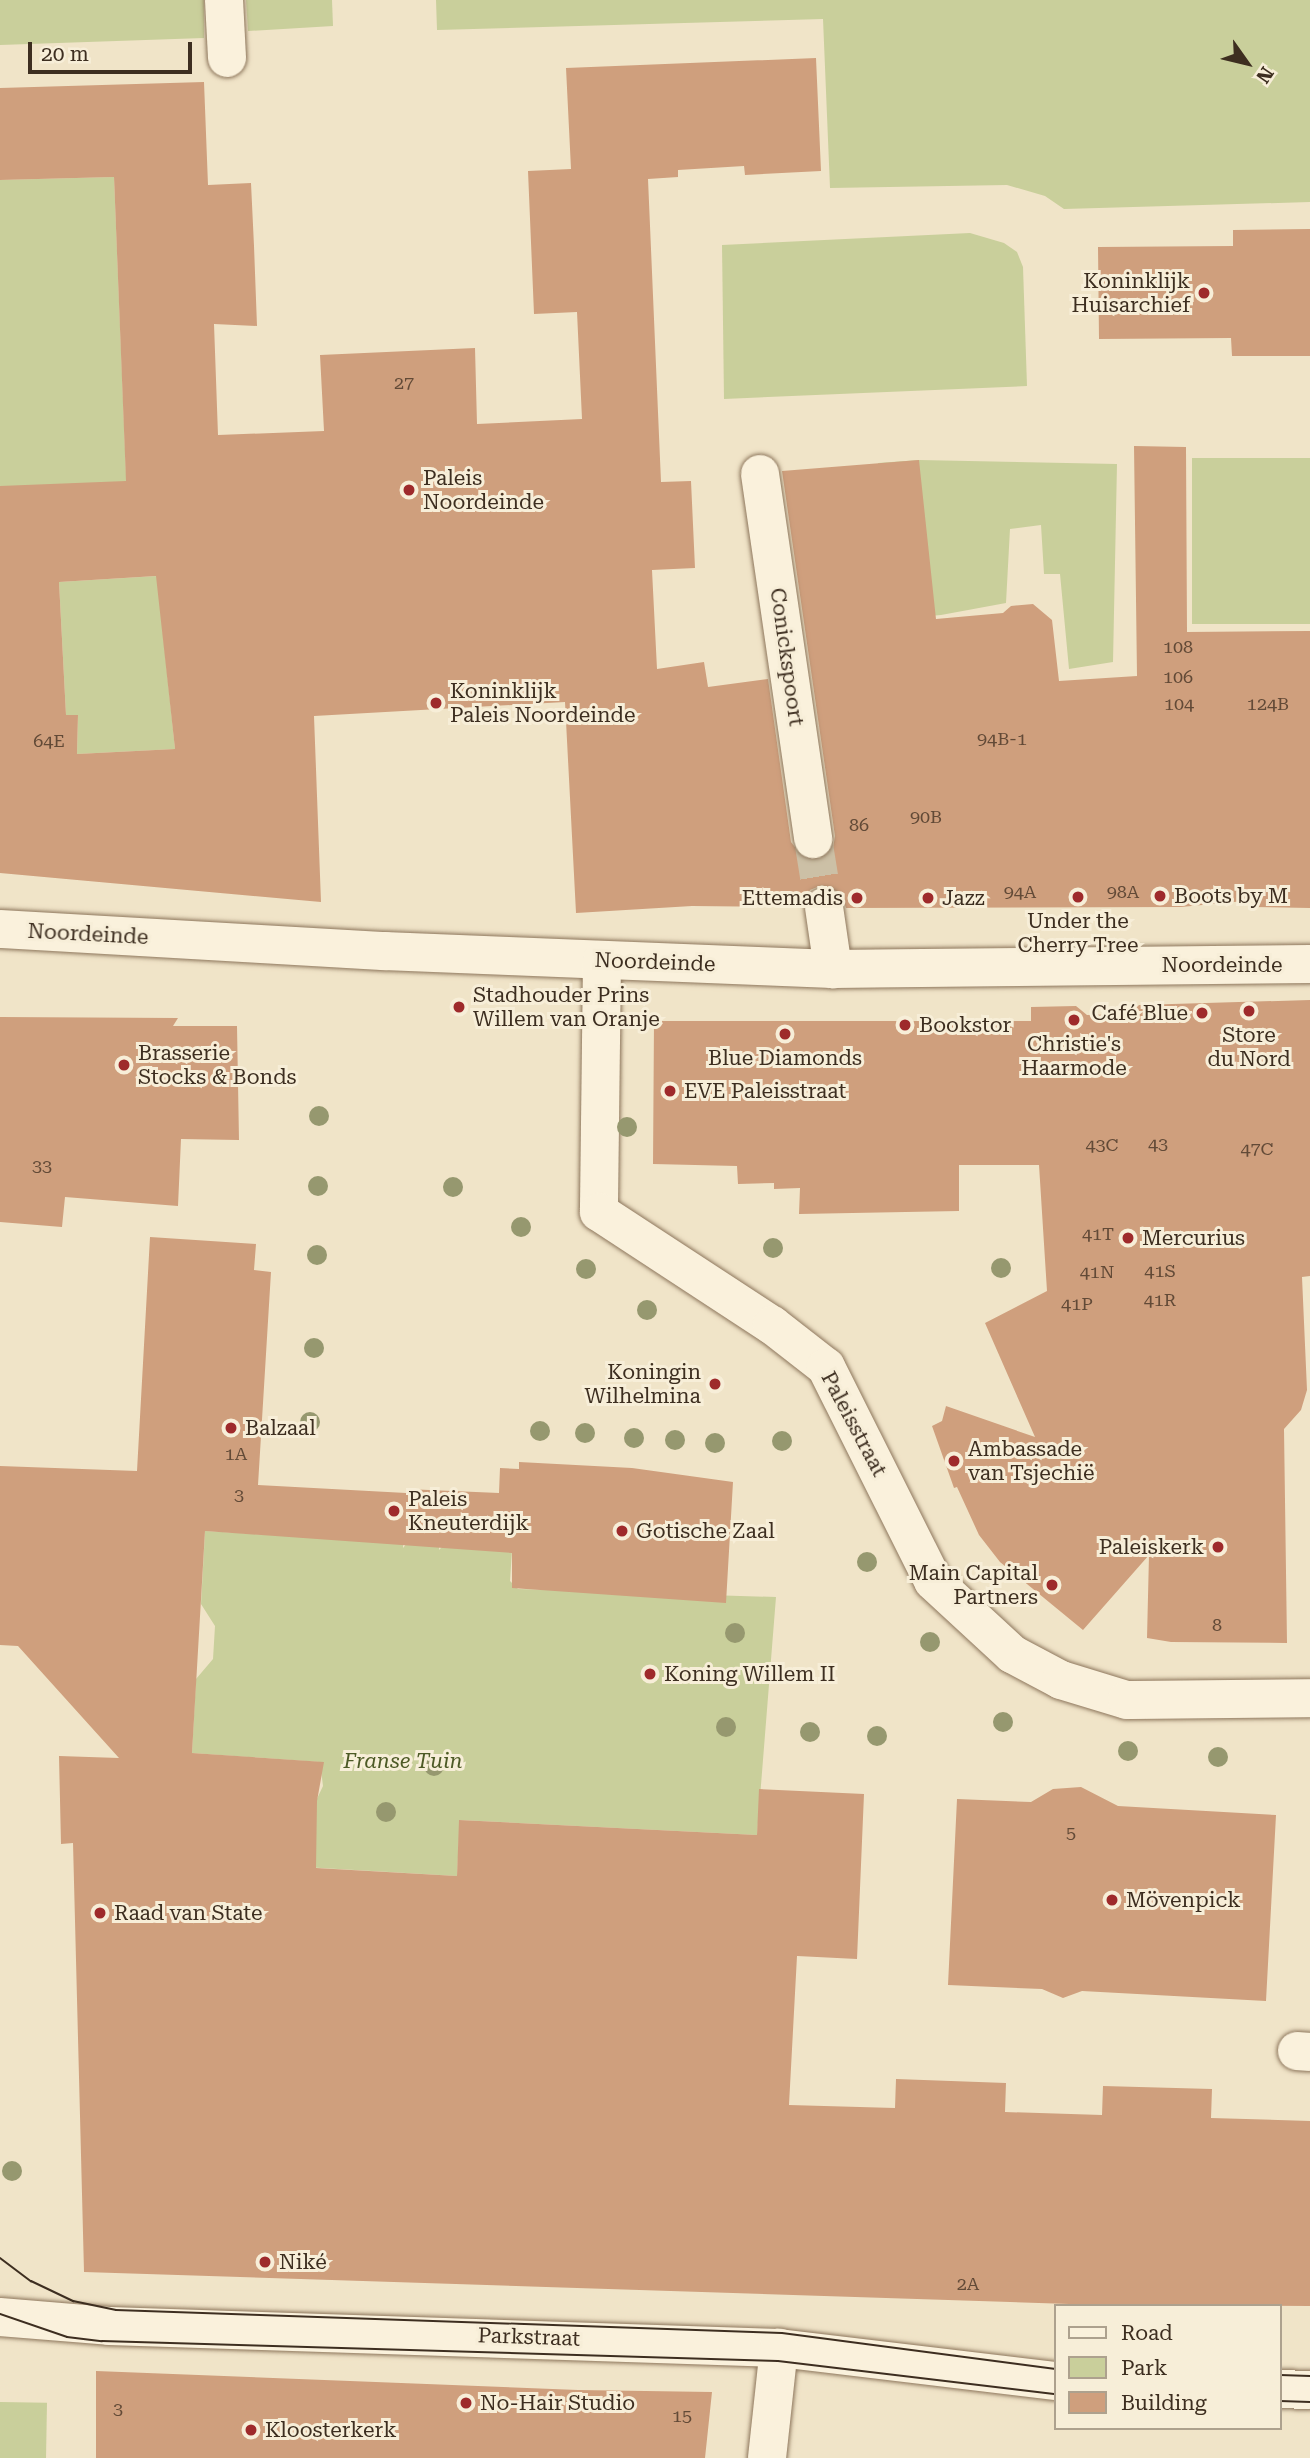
<!DOCTYPE html>
<meta charset="utf-8">
<style>
body{margin:0}
#map{position:relative;width:1310px;height:2458px;overflow:hidden;background:#f0e4c8;font-family:"Roboto Serif",serif}
div>[style]{position:absolute}
.green>*{inset:0;background:#c9cf9b;transform-origin:0 0}
.building>*{inset:0;background:#cf9f7d}
.minor-tunnel>*{height:38px;margin-top:-19px;transform-origin:0;background:repeating-linear-gradient(90deg,#ccc0a6 0 38px,transparent 0 57px)}
.roads{filter:drop-shadow(0 0 2px #8d765c) drop-shadow(0 0 2px #8d765c)}
.minor>*{height:38px;margin:-19px;padding:0 19px;transform-origin:19px;border-radius:19px;background:#faf1dc}
.tram>*{height:2px;margin:-1px;padding:0 1px;transform-origin:1px;border-radius:1px;background:#3d2e20}
.trees>*{width:20px;height:20px;margin:-10px;border-radius:50%;background:#96986f}
.dots>*{width:19px;height:19px;translate:-50% -50%;box-sizing:border-box;border:4px solid #f7eed8;border-radius:50%}
span{translate:-50% -50%;white-space:nowrap;text-align:center;line-height:1.15;-webkit-text-stroke:6px #f7eed8;paint-order:stroke}
.number-label{font-size:18px;color:#624a37}
.number-label span{-webkit-text-stroke-width:0}
.poi-label{font-size:21px;color:#3d2e20}
.right{translate:-100% -50%;text-align:right}
.left{translate:0 -50%;text-align:left}
.street-label{font-size:21px;color:#3d2e20}
.park-label{font-size:21px;color:#4d5a26;font-style:italic}
.legend{position:absolute;left:1054px;top:2304px;width:228px;height:126px;box-sizing:border-box;background:#f7eed8;border:2px solid #ada18e;margin:0;padding:9px 12px;list-style:none;font-size:21px;color:#3d2e20}
.legend li{display:flex;align-items:center;gap:14px;height:35px}
.legend b{width:35px;border:2px solid #ada18e}
.north{position:absolute;left:1212px;top:28px;width:70px;height:70px;-webkit-text-stroke:5px #f7eed8;paint-order:stroke;rotate:124deg;font-size:19px;font-weight:700;line-height:28px;text-align:center;color:#3d2e20}
.north::after{content:'';display:block;margin:auto;width:24px;height:32px;background:#3d2e20;clip-path:polygon(50% 0,100% 100%,50% 72%,0 100%)}
.scale{position:absolute;left:28px;top:42px;width:164px;height:32px;box-sizing:border-box;border:4px solid #3d2e20;border-top:0;padding-left:9px;font-size:21px;line-height:24px;white-space:nowrap;color:#3d2e20;-webkit-text-stroke:5px #f7eed8;paint-order:stroke}
</style>
<div id="map">
<div class="green">
<div style="clip-path:polygon(0 0,204px 0,204px 38px,0 45px)"></div>
<div style="clip-path:polygon(246px 0,332px 0,333px 26px,248px 31px)"></div>
<div style="clip-path:polygon(436px 0,1310px 0,1310px 202px,1064px 209px,1045px 196px,1007px 185px,830px 188px,823px 19px,437px 30px)"></div>
<div style="clip-path:polygon(114px 177px,127px 499px,0 486px,0 180px)"></div>
<div style="clip-path:polygon(970px 233px,1004px 243px,1017px 252px,1023px 267px,1027px 386px,724px 399px,722px 245px)"></div>
<div style="left:1310px;top:458px;width:166px;height:118px;rotate:90deg"></div>
<div style="clip-path:polygon(919px 460px,1117px 464px,1113px 662px,1069px 669px,1060px 574px,1044px 574px,1041px 525px,1010px 529px,1006px 603px,941px 615px,805px 627px,883px 579px,878px 463px)"></div>
<div style="clip-path:polygon(157px 576px,175px 749px,77px 754px,78px 716px,66px 715px,59px 582px)"></div>
<div style="clip-path:polygon(205px 1531px,403px 1543px,403px 1548px,407px 1543px,439px 1545px,439px 1550px,443px 1546px,512px 1550px,510px 1581px,518px 1589px,776px 1597px,757px 1835px,460px 1820px,457px 1876px,304px 1867px,314px 1805px,323px 1786px,320px 1762px,192px 1753px,196px 1679px,213px 1659px,215px 1626px,201px 1604px)"></div>
<div style="left:0;top:2402px;width:47px;height:56px;rotate:1deg"></div>
</div>
<div class="building">
<div style="clip-path:polygon(evenodd,816px 58px,821px 171px,745px 175px,744px 166px,678px 170px,678px 177px,648px 179px,661px 482px,691px 481px,695px 568px,652px 570px,657px 669px,704px 662px,708px 687px,768px 679px,791px 842px,804px 859px,817px 860px,833px 848px,835px 836px,782px 471px,919px 460px,936px 619px,1003px 613px,1011px 606px,1033px 604px,1052px 620px,1059px 681px,1137px 676px,1134px 446px,1186px 447px,1187px 632px,1310px 631px,1310px 908px,1250px 907px,1255px 900px,1181px 907px,846px 908px,841px 893px,822px 885px,810px 890px,803px 907px,692px 906px,576px 913px,565px 702px,314px 716px,321px 902px,0 873px,0 486px,126px 481px,114px 177px,0 180px,0 88px,204px 82px,208px 185px,251px 183px,254px 246px,257px 326px,214px 324px,218px 435px,324px 431px,320px 355px,475px 348px,477px 424px,582px 419px,577px 312px,534px 314px,528px 171px,571px 169px,566px 68px,816px 58px,156px 576px,175px 749px,77px 754px,78px 715px,66px 715px,59px 582px,156px 576px)"></div>
<div style="clip-path:polygon(1310px 229px,1310px 356px,1232px 356px,1231px 338px,1099px 339px,1098px 247px,1233px 246px,1233px 230px)"></div>
<div style="clip-path:polygon(1310px 1000px,1310px 1276px,1302px 1277px,1307px 1390px,1301px 1410px,1284px 1429px,1287px 1643px,1171px 1642px,1147px 1638px,1149px 1555px,1083px 1630px,1000px 1562px,979px 1535px,957px 1487px,954px 1488px,932px 1426px,942px 1421px,946px 1406px,1035px 1437px,985px 1323px,1047px 1291px,1039px 1165px,959px 1165px,959px 1211px,799px 1214px,800px 1188px,774px 1189px,774px 1183px,738px 1184px,737px 1166px,653px 1164px,654px 1021px,1031px 1021px,1031px 1007px,1076px 1006px,1087px 1015px,1130px 1014px,1139px 1005px)"></div>
<div style="clip-path:polygon(0 1017px,178px 1018px,173px 1026px,237px 1026px,239px 1140px,181px 1139px,178px 1206px,65px 1197px,62px 1227px,0 1222px)"></div>
<div style="clip-path:polygon(150px 1237px,256px 1244px,254px 1270px,271px 1272px,258px 1485px,406px 1493px,406px 1489px,499px 1493px,500px 1468px,519px 1469px,519px 1462px,632px 1468px,733px 1482px,726px 1603px,512px 1588px,512px 1553px,205px 1531px,192px 1753px,324px 1762px,317px 1801px,316px 1868px,457px 1876px,459px 1820px,757px 1835px,759px 1789px,864px 1794px,857px 1959px,797px 1956px,789px 2105px,895px 2108px,896px 2079px,1006px 2083px,1005px 2112px,1102px 2115px,1103px 2086px,1212px 2089px,1211px 2118px,1310px 2121px,1310px 2306px,1069px 2304px,84px 2272px,73px 1843px,61px 1844px,59px 1756px,119px 1758px,18px 1646px,0 1645px,0 1466px,137px 1471px)"></div>
<div style="clip-path:polygon(1081px 1787px,1118px 1806px,1276px 1815px,1266px 2001px,1082px 1991px,1063px 1998px,1042px 1989px,948px 1985px,957px 1799px,1031px 1802px,1053px 1789px)"></div>
<div style="clip-path:polygon(96px 2371px,578px 2390px,712px 2392px,705px 2458px,96px 2458px)"></div>
</div>
<div class="minor-tunnel">
<div style="left:813px;top:839px;width:69px;rotate:80.8deg"></div>
</div>
<div class="roads">
<div class="minor">
<div style="left:224px;top:0;width:58px;rotate:87deg"></div>
<div style="left:760px;top:474px;width:369px;rotate:81.7deg"></div>
<div style="left:824px;top:907px;width:63px;rotate:81.7deg"></div>
<div style="left:0;top:929px;width:385px;rotate:3.3deg"></div>
<div style="left:384px;top:951px;width:449px;rotate:2.3deg"></div>
<div style="left:833px;top:969px;width:477px;rotate:-0.6deg"></div>
<div style="left:602px;top:960px;width:252px;rotate:90.7deg"></div>
<div style="left:599px;top:1212px;width:207px;rotate:33.2deg"></div>
<div style="left:772px;top:1325px;width:68px;rotate:37.9deg"></div>
<div style="left:826px;top:1367px;width:239px;rotate:63.4deg"></div>
<div style="left:933px;top:1581px;width:108px;rotate:42.7deg"></div>
<div style="left:1012px;top:1654px;width:55px;rotate:28deg"></div>
<div style="left:1061px;top:1680px;width:69px;rotate:16.9deg"></div>
<div style="left:1127px;top:1700px;width:183px;rotate:-0.6deg"></div>
<div style="left:1297px;top:2051px;width:13px;rotate:4deg"></div>
<div style="left:0;top:2317px;width:109px;rotate:4.7deg"></div>
<div style="left:109px;top:2326px;width:670px;rotate:1.88deg"></div>
<div style="left:779px;top:2348px;width:279px;rotate:6.8deg"></div>
<div style="left:1280px;top:2389px;width:30px;rotate:2deg"></div>
<div style="left:767px;top:2458px;width:111px;rotate:-83.8deg"></div>
</div>
</div>
<div class="tram">
<div style="left:0;top:2258px;width:39px;rotate:37deg"></div>
<div style="left:31px;top:2281px;width:47px;rotate:25.5deg"></div>
<div style="left:73px;top:2301px;width:44px;rotate:11.8deg"></div>
<div style="left:116px;top:2310px;width:666px;rotate:1.98deg"></div>
<div style="left:782px;top:2333px;width:276px;rotate:7.5deg"></div>
<div style="left:0;top:2314px;width:71px;rotate:18.9deg"></div>
<div style="left:67px;top:2337px;width:35px;rotate:7deg"></div>
<div style="left:102px;top:2341px;width:676px;rotate:1.69deg"></div>
<div style="left:778px;top:2361px;width:280px;rotate:6.8deg"></div>
<div style="left:1280px;top:2375px;width:30px;rotate:2deg"></div>
<div style="left:1280px;top:2401px;width:30px;rotate:2deg"></div>
</div>
<div class="trees">
<div style="left:319px;top:1116px"></div>
<div style="left:627px;top:1127px"></div>
<div style="left:318px;top:1186px"></div>
<div style="left:453px;top:1187px"></div>
<div style="left:521px;top:1227px"></div>
<div style="left:773px;top:1248px"></div>
<div style="left:317px;top:1255px"></div>
<div style="left:1001px;top:1268px"></div>
<div style="left:586px;top:1269px"></div>
<div style="left:647px;top:1310px"></div>
<div style="left:314px;top:1348px"></div>
<div style="left:310px;top:1422px"></div>
<div style="left:540px;top:1431px"></div>
<div style="left:585px;top:1433px"></div>
<div style="left:634px;top:1438px"></div>
<div style="left:675px;top:1440px"></div>
<div style="left:782px;top:1441px"></div>
<div style="left:715px;top:1443px"></div>
<div style="left:867px;top:1562px"></div>
<div style="left:735px;top:1633px"></div>
<div style="left:930px;top:1642px"></div>
<div style="left:1003px;top:1722px"></div>
<div style="left:726px;top:1727px"></div>
<div style="left:810px;top:1732px"></div>
<div style="left:877px;top:1736px"></div>
<div style="left:1128px;top:1751px"></div>
<div style="left:1218px;top:1757px"></div>
<div style="left:434px;top:1766px"></div>
<div style="left:386px;top:1812px"></div>
<div style="left:12px;top:2171px"></div>
</div>
<div class="dots">
<div style="left:1204px;top:293px;background:#9e2a2b"></div>
<div style="left:409px;top:490px;background:#9e2a2b"></div>
<div style="left:436px;top:703px;background:#9e2a2b"></div>
<div style="left:1160px;top:896px;background:#9e2a2b"></div>
<div style="left:1078px;top:897px;background:#9e2a2b"></div>
<div style="left:857px;top:898px;background:#9e2a2b"></div>
<div style="left:928px;top:898px;background:#9e2a2b"></div>
<div style="left:459px;top:1007px;background:#9e2a2b"></div>
<div style="left:1249px;top:1011px;background:#9e2a2b"></div>
<div style="left:1202px;top:1013px;background:#9e2a2b"></div>
<div style="left:1074px;top:1020px;background:#9e2a2b"></div>
<div style="left:905px;top:1025px;background:#9e2a2b"></div>
<div style="left:785px;top:1034px;background:#9e2a2b"></div>
<div style="left:124px;top:1065px;background:#9e2a2b"></div>
<div style="left:670px;top:1091px;background:#9e2a2b"></div>
<div style="left:1128px;top:1238px;background:#9e2a2b"></div>
<div style="left:715px;top:1384px;background:#9e2a2b"></div>
<div style="left:231px;top:1428px;background:#9e2a2b"></div>
<div style="left:954px;top:1461px;background:#9e2a2b"></div>
<div style="left:394px;top:1511px;background:#9e2a2b"></div>
<div style="left:622px;top:1531px;background:#9e2a2b"></div>
<div style="left:1218px;top:1547px;background:#9e2a2b"></div>
<div style="left:1052px;top:1585px;background:#9e2a2b"></div>
<div style="left:650px;top:1674px;background:#9e2a2b"></div>
<div style="left:1112px;top:1900px;background:#9e2a2b"></div>
<div style="left:100px;top:1913px;background:#9e2a2b"></div>
<div style="left:265px;top:2262px;background:#9e2a2b"></div>
<div style="left:466px;top:2403px;background:#9e2a2b"></div>
<div style="left:251px;top:2430px;background:#9e2a2b"></div>
</div>
<div class="number-label">
<span style="left:404px;top:383px">27</span>
<span style="left:1178px;top:647px">108</span>
<span style="left:1178px;top:677px">106</span>
<span style="left:1179px;top:704px">104</span>
<span style="left:1268px;top:704px">124B</span>
<span style="left:1002px;top:739px">94B-1</span>
<span style="left:49px;top:741px">64E</span>
<span style="left:926px;top:817px">90B</span>
<span style="left:859px;top:825px">86</span>
<span style="left:1020px;top:892px">94A</span>
<span style="left:1123px;top:892px">98A</span>
<span style="left:1158px;top:1144px">43</span>
<span style="left:1102px;top:1145px">43C</span>
<span style="left:1257px;top:1149px">47C</span>
<span style="left:42px;top:1166px">33</span>
<span style="left:1098px;top:1234px">41T</span>
<span style="left:1160px;top:1271px">41S</span>
<span style="left:1097px;top:1272px">41N</span>
<span style="left:1160px;top:1300px">41R</span>
<span style="left:1077px;top:1304px">41P</span>
<span style="left:236px;top:1454px">1A</span>
<span style="left:239px;top:1495px">3</span>
<span style="left:1217px;top:1625px">8</span>
<span style="left:1071px;top:1833px">5</span>
<span style="left:968px;top:2284px">2A</span>
<span style="left:118px;top:2409px">3</span>
<span style="left:682px;top:2416px">15</span>
</div>
<div class="poi-label">
<span class="right" style="left:1190px;top:293px">Koninklijk<br>Huisarchief</span>
<span class="left" style="left:423px;top:490px">Paleis<br>Noordeinde</span>
<span class="left" style="left:450px;top:703px">Koninklijk<br>Paleis Noordeinde</span>
<span class="left" style="left:1174px;top:896px">Boots by M</span>
<span class="right" style="left:843px;top:898px">Ettemadis</span>
<span class="left" style="left:942px;top:898px">Jazz</span>
<span style="left:1078px;top:933px">Under the<br>Cherry Tree</span>
<span class="left" style="left:473px;top:1007px">Stadhouder Prins<br>Willem van Oranje</span>
<span class="right" style="left:1188px;top:1013px">Café Blue</span>
<span class="left" style="left:919px;top:1025px">Bookstor</span>
<span style="left:1249px;top:1047px">Store<br>du Nord</span>
<span style="left:1074px;top:1056px">Christie's<br>Haarmode</span>
<span class="left" style="left:138px;top:1065px">Brasserie<br>Stocks &amp; Bonds</span>
<span style="left:785px;top:1058px">Blue Diamonds</span>
<span class="left" style="left:684px;top:1091px">EVE Paleisstraat</span>
<span class="left" style="left:1142px;top:1238px">Mercurius</span>
<span class="right" style="left:701px;top:1384px">Koningin<br>Wilhelmina</span>
<span class="left" style="left:245px;top:1428px">Balzaal</span>
<span class="left" style="left:968px;top:1461px">Ambassade<br>van Tsjechië</span>
<span class="left" style="left:408px;top:1511px">Paleis<br>Kneuterdijk</span>
<span class="left" style="left:636px;top:1531px">Gotische Zaal</span>
<span class="right" style="left:1204px;top:1547px">Paleiskerk</span>
<span class="right" style="left:1038px;top:1585px">Main Capital<br>Partners</span>
<span class="left" style="left:664px;top:1674px">Koning Willem II</span>
<span class="left" style="left:1126px;top:1900px">Mövenpick</span>
<span class="left" style="left:114px;top:1913px">Raad van State</span>
<span class="left" style="left:279px;top:2262px">Niké</span>
<span class="left" style="left:480px;top:2403px">No-Hair Studio</span>
<span class="left" style="left:265px;top:2430px">Kloosterkerk</span>
</div>
<div class="street-label">
<span style="left:787px;top:657px;rotate:82deg">Conickspoort</span>
<span style="left:88px;top:934px;rotate:3deg">Noordeinde</span>
<span style="left:655px;top:962px;rotate:2deg">Noordeinde</span>
<span style="left:1222px;top:965px">Noordeinde</span>
<span style="left:854px;top:1424px;rotate:62deg">Paleisstraat</span>
<span style="left:529px;top:2337px;rotate:2deg">Parkstraat</span>
</div>
<div class="park-label">
<span style="left:403px;top:1761px">Franse Tuin</span>
</div>
<ul class="legend">
<li><b style="height:9px;background:#faf1dc"></b>Road</li>
<li><b style="height:19px;background:#c9cf9b"></b>Park</li>
<li><b style="height:19px;background:#cf9f7d"></b>Building</li>
</ul>
<div class="north">N</div>
<div class="scale">20 m</div>
</div>
